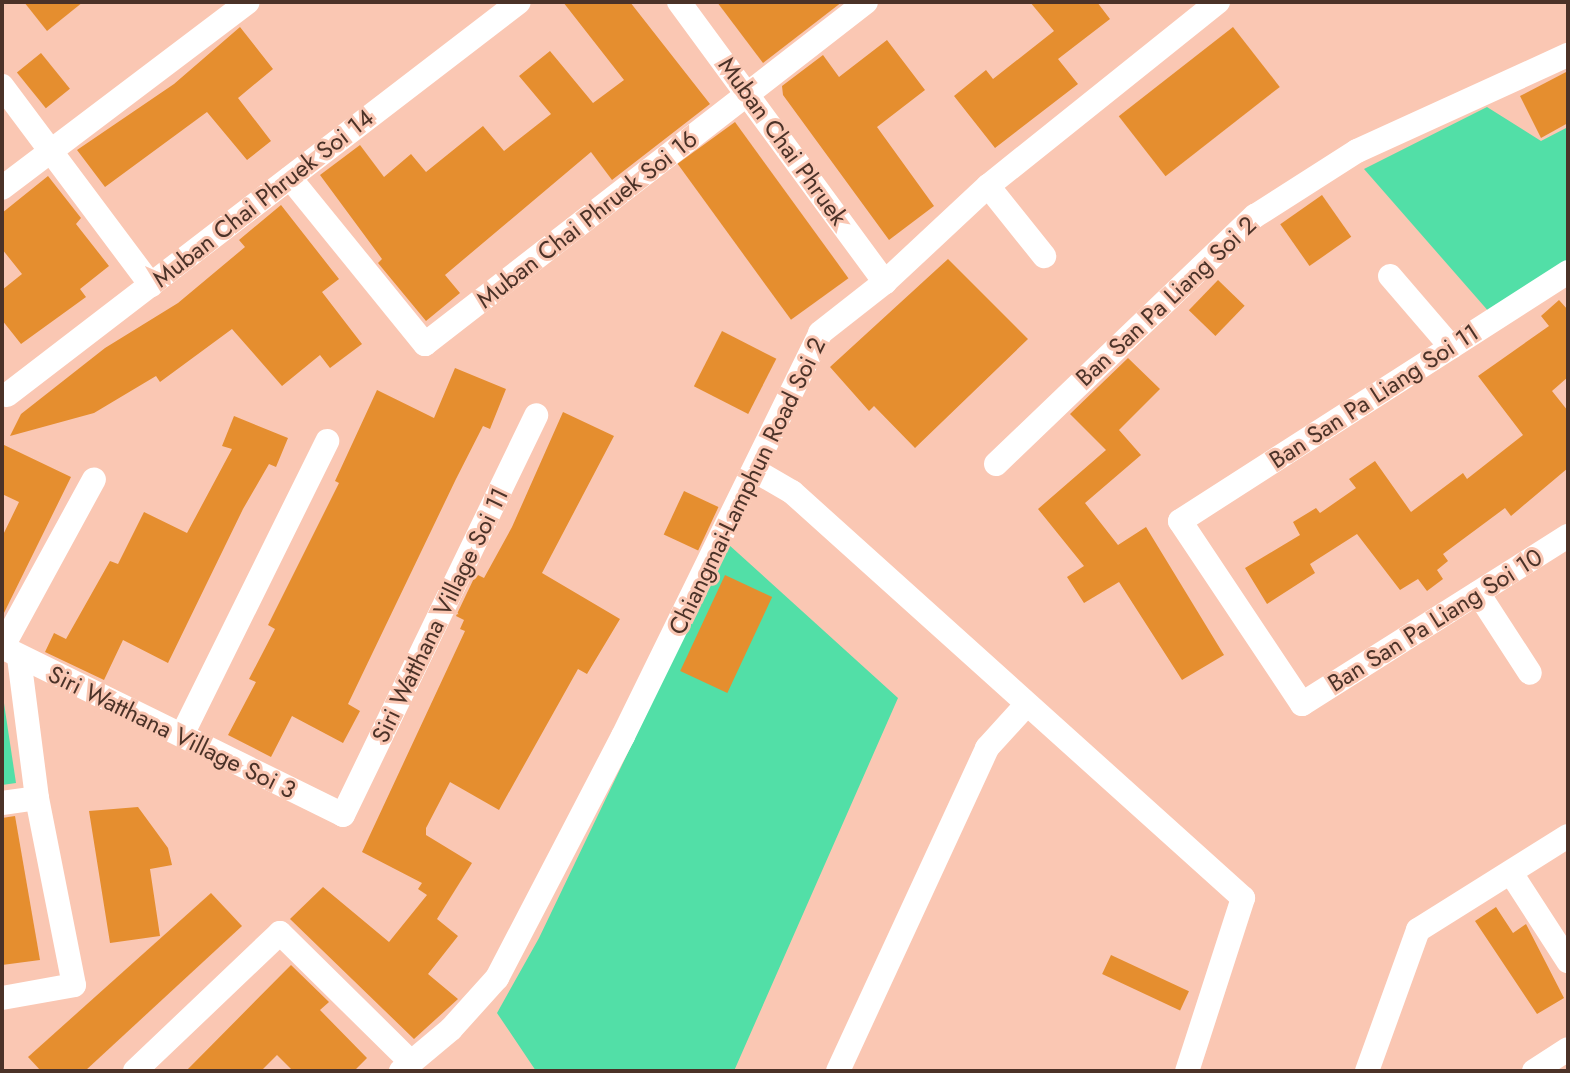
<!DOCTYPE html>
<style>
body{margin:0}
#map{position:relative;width:1570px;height:1073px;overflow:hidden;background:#fac7b3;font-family:Jost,sans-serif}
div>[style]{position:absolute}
.green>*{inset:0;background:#52dfa7}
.building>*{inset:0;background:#e58e2f;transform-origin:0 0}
.minor>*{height:24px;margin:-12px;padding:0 12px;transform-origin:12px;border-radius:12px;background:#fff}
span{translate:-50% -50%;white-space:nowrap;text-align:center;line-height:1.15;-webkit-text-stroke:6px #fac7b3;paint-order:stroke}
.street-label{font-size:24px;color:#4b3228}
.frame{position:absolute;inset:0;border:4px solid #4b3228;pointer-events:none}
</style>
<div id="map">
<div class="green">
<div style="clip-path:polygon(1487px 107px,1541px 141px,1568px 127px,1568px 261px,1490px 313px,1364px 169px)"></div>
<div style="clip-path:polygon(728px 544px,898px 698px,734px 1071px,536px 1071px,497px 1013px,539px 938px)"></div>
<div style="clip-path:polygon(2px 690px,16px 783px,2px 785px)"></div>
</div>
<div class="building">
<div style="clip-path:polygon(24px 2px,83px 2px,47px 31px)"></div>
<div style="clip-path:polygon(563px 2px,630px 2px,710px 104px,612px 180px,591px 152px,445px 275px,460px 293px,426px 321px,378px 263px,382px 259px,320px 175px,360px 145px,384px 177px,411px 154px,426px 172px,483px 126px,504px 151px,551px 114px,519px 76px,550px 51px,593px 103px,624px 80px)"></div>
<div style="clip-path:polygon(717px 2px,842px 2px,763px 63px)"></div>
<div style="clip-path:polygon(1030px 2px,1097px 2px,1110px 19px,1058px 59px,1078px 84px,995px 148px,954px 96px,986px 70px,993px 79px,1054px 31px)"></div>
<div style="clip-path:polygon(240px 27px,273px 69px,238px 98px,271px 141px,247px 160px,207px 112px,105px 187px,77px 150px,174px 84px)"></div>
<div style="left:1233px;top:27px;width:76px;height:145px;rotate:52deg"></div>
<div style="clip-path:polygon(887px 40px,925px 90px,877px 127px,934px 206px,889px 240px,783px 95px,782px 86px,823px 55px,839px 77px)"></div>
<div style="left:41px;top:53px;width:46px;height:31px;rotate:51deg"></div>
<div style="clip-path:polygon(1568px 71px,1568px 123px,1541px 138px,1520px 96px)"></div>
<div style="left:735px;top:122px;width:193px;height:71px;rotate:54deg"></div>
<div style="clip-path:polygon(48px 176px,81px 218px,76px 224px,109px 266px,80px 289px,86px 297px,21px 344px,2px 320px,2px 290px,22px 274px,2px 249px,2px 213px)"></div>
<div style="left:1322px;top:195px;width:51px;height:51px;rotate:55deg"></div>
<div style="clip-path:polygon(281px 205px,339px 279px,322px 292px,362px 344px,330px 368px,320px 355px,282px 386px,232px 329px,160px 382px,156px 376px,94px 413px,10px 436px,21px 414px,105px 348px,178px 303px,245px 247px,239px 240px)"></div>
<div style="clip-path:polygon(948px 259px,1028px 339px,915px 448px,874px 406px,869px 411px,830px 367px)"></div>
<div style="left:1218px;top:280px;width:37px;height:42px;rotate:44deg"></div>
<div style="clip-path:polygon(1559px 300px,1568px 310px,1568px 377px,1552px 391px,1568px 411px,1568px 468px,1511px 516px,1505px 508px,1443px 554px,1448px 561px,1437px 570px,1443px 579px,1427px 591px,1418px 579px,1400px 590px,1357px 534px,1310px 564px,1315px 573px,1267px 604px,1245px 568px,1300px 535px,1293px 522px,1316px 508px,1320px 513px,1356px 488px,1349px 479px,1375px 461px,1411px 512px,1463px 473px,1467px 479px,1523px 435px,1478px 376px,1549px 326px,1541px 316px)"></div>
<div style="left:722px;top:331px;width:61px;height:62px;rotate:27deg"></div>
<div style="clip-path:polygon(1128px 358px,1160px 389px,1119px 430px,1141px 455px,1085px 503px,1118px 545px,1146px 527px,1224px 655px,1182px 680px,1119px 582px,1084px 603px,1067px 577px,1084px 566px,1038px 509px,1106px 450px,1070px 414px)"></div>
<div style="clip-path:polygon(455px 368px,506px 389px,490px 429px,483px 426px,456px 479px,348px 704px,360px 711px,343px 743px,292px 716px,271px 757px,228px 735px,256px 682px,249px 679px,275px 629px,268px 625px,339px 483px,335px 481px,377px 390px,434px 418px)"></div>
<div style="clip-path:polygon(563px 412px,614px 436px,542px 573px,620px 619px,587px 674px,578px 669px,499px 810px,450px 782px,426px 828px,426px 835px,472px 863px,437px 919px,458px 936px,428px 974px,458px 999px,414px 1039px,290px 919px,323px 887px,389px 942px,427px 895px,418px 889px,422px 883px,362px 852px,465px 631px,460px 629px,464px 620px,456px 616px,476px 574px,484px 578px,512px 527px)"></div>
<div style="clip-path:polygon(234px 416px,288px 438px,276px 467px,269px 464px,243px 509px,168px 663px,123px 640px,104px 680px,45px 652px,54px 633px,66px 639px,110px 561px,118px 564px,144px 512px,187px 533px,232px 449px,222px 446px)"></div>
<div style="clip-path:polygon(2px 444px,71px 477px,2px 617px,2px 537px,19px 502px,2px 494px)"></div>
<div style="left:684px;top:491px;width:38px;height:48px;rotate:25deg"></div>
<div style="left:725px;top:575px;width:52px;height:106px;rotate:25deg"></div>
<div style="clip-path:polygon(138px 807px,168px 848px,172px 865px,150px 869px,160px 936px,110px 943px,89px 811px)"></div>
<div style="clip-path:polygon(15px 816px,40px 960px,2px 965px,2px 818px)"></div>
<div style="clip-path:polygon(211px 893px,242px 926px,85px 1071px,41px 1071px,28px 1057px)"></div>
<div style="clip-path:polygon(1496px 907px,1513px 933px,1526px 924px,1564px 998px,1537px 1014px,1475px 921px)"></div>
<div style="left:1111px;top:955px;width:86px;height:21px;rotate:25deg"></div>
<div style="clip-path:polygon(291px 965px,329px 1002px,320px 1010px,367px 1058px,354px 1071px,293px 1071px,277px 1055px,261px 1071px,186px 1071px)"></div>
</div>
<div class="minor">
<div style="left:679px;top:2px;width:348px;rotate:53.7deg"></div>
<div style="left:2px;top:86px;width:249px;rotate:53.2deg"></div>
<div style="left:290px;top:178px;width:214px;rotate:50.9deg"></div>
<div style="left:425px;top:344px;width:558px;rotate:-37.79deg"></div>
<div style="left:988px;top:186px;width:90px;rotate:51.3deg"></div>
<div style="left:2px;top:188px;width:308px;rotate:-37.1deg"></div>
<div style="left:1568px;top:272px;width:461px;rotate:147.3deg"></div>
<div style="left:1180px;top:521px;width:220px;rotate:56.3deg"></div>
<div style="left:1302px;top:704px;width:315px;rotate:-32.3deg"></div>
<div style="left:1390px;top:276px;width:94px;rotate:49.3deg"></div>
<div style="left:7px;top:395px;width:645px;rotate:-37.51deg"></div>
<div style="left:996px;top:464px;width:359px;rotate:-43.8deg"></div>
<div style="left:1255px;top:216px;width:121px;rotate:-32.5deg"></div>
<div style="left:1357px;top:151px;width:232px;rotate:-24.5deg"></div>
<div style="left:754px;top:470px;width:44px;rotate:30.1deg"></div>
<div style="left:792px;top:492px;width:607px;rotate:41.99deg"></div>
<div style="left:1243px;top:898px;width:182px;rotate:107.9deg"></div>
<div style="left:1478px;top:593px;width:95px;rotate:57deg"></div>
<div style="left:2px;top:647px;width:380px;rotate:26.2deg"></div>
<div style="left:343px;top:815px;width:444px;rotate:-64.2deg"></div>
<div style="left:2px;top:648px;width:192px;rotate:-61.4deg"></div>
<div style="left:182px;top:735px;width:328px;rotate:-63.7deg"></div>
<div style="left:2px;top:803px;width:35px;rotate:-8deg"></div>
<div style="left:1511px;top:873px;width:105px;rotate:57.1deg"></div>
<div style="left:2px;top:998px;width:73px;rotate:-10.2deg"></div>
<div style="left:74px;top:985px;width:191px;rotate:-101.2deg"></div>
<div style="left:37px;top:798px;width:142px;rotate:-97.3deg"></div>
<div style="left:135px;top:1071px;width:200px;rotate:-43.6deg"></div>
<div style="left:280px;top:933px;width:184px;rotate:44.6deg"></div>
<div style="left:401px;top:1071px;width:65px;rotate:-40deg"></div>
<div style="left:451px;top:1029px;width:69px;rotate:-48deg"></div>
<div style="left:497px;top:978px;width:273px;rotate:-62.5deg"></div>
<div style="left:623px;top:736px;width:449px;rotate:-63.9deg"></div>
<div style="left:820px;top:333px;width:83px;rotate:-38.1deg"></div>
<div style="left:885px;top:282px;width:141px;rotate:-43deg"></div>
<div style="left:988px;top:186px;width:295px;rotate:-38.7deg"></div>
<div style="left:838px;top:1071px;width:356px;rotate:-65.2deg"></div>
<div style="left:987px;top:748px;width:59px;rotate:-47.7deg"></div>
<div style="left:1367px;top:1071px;width:150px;rotate:-70.1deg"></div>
<div style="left:1418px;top:930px;width:177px;rotate:-32.1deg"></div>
<div style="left:1534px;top:1071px;width:40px;rotate:-32.9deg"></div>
</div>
<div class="street-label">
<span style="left:783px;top:141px;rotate:54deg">Muban Chai Phruek</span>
<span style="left:263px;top:198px;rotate:-38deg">Muban Chai Phruek Soi 14</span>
<span style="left:587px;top:219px;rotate:-38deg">Muban Chai Phruek Soi 16</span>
<span style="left:1166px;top:301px;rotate:-43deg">Ban San Pa Liang Soi 2</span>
<span style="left:1374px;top:396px;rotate:-33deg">Ban San Pa Liang Soi 11</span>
<span style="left:747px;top:486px;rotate:-64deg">Chiangmai-Lamphun Road Soi 2</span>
<span style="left:440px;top:615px;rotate:-64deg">Siri Watthana Village Soi 11</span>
<span style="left:1435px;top:620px;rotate:-32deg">Ban San Pa Liang Soi 10</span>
<span style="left:172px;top:732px;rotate:26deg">Siri Watthana Village Soi 3</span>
</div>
<div class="frame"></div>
</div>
